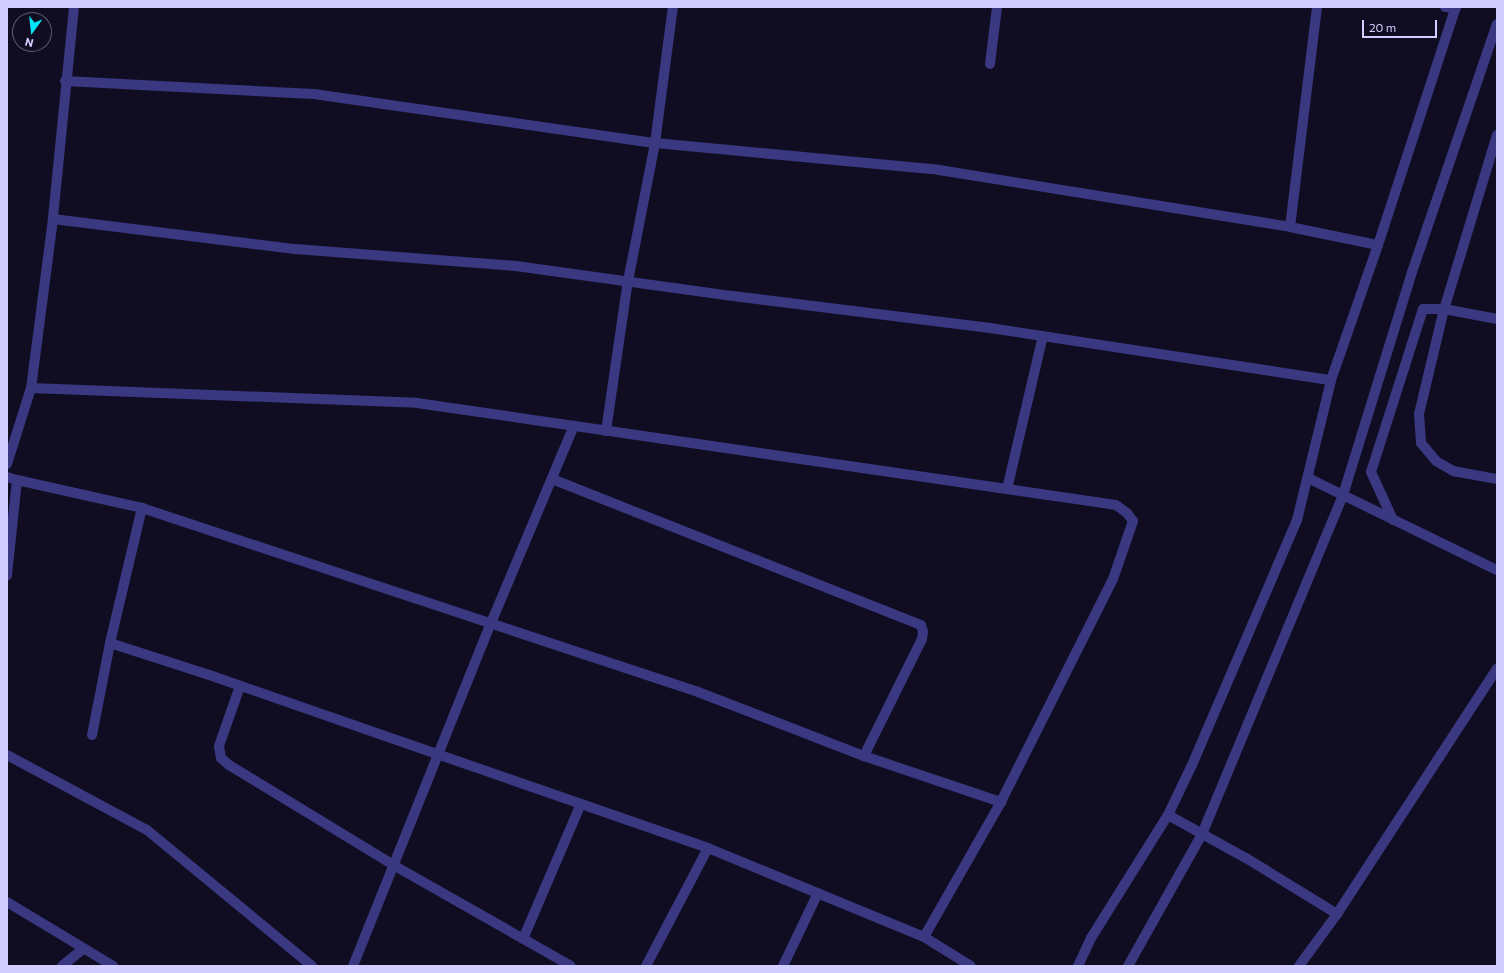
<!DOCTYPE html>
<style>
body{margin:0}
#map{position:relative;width:1504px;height:973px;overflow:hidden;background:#100d22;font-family:Commissioner,sans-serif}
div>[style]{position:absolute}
.minor>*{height:10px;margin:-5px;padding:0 5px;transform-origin:5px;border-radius:5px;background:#393881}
span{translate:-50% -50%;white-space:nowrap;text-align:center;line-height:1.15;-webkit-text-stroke:3px #100d22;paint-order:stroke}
.frame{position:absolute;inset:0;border:8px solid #d2ceff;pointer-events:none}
.north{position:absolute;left:12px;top:12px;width:40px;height:40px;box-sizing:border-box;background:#100d22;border:1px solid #5e5a7a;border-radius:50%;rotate:195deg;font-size:11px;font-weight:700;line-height:16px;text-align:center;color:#d2ceff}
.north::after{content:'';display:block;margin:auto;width:14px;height:18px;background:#01e6f8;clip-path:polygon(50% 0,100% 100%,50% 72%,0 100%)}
.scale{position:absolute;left:1362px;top:20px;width:75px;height:18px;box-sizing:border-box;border:2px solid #d2ceff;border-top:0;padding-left:5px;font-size:12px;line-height:14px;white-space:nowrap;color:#d2ceff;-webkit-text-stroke:3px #100d22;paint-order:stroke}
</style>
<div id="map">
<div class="minor">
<div style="left:74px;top:7px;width:213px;rotate:95.7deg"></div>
<div style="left:53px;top:219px;width:170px;rotate:97.4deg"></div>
<div style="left:31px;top:388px;width:386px;rotate:2.2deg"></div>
<div style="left:417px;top:403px;width:706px;rotate:8.3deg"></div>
<div style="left:1116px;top:505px;width:14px;rotate:36deg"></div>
<div style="left:1127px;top:513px;width:10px;rotate:53deg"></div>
<div style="left:1133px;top:521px;width:61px;rotate:109deg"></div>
<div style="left:1113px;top:579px;width:250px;rotate:116.7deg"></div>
<div style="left:1445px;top:7px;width:11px;rotate:5deg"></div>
<div style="left:990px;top:64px;width:57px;rotate:-83deg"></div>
<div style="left:65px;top:81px;width:249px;rotate:3deg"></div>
<div style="left:314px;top:94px;width:345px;rotate:8.2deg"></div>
<div style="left:655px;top:143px;width:285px;rotate:5.4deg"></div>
<div style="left:939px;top:170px;width:356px;rotate:9.2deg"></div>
<div style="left:1290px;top:227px;width:90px;rotate:11.6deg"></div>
<div style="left:1497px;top:135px;width:182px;rotate:106.9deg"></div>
<div style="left:1444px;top:309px;width:108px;rotate:103.4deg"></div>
<div style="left:1419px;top:414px;width:29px;rotate:86deg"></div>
<div style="left:1421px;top:443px;width:23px;rotate:50deg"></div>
<div style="left:1436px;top:461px;width:20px;rotate:30deg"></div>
<div style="left:1453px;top:471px;width:45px;rotate:10.3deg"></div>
<div style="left:53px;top:219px;width:244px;rotate:7.1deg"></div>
<div style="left:295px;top:249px;width:222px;rotate:4.4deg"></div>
<div style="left:516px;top:266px;width:219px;rotate:7.9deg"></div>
<div style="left:733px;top:296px;width:259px;rotate:7.1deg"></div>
<div style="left:990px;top:328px;width:345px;rotate:8.7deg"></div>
<div style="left:1290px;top:227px;width:222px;rotate:-83deg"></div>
<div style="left:606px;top:431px;width:152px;rotate:-81.7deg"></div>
<div style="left:628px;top:281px;width:141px;rotate:-78.9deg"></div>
<div style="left:655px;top:143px;width:137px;rotate:-82.5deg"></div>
<div style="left:7px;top:464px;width:80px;rotate:-72.5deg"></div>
<div style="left:7px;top:477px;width:10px;rotate:17deg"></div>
<div style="left:17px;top:480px;width:96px;rotate:96deg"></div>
<div style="left:1308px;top:478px;width:210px;rotate:26deg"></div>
<div style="left:552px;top:479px;width:397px;rotate:21.6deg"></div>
<div style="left:921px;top:625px;width:7px;rotate:74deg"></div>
<div style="left:923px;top:632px;width:7px;rotate:98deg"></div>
<div style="left:922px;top:639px;width:131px;rotate:116.4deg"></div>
<div style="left:17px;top:480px;width:128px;rotate:12.6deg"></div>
<div style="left:142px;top:508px;width:586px;rotate:18.31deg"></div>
<div style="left:698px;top:692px;width:178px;rotate:21.1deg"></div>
<div style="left:864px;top:756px;width:145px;rotate:18.6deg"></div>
<div style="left:1001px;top:802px;width:155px;rotate:119.7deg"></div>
<div style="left:1007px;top:489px;width:157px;rotate:-76.8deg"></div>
<div style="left:1393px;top:520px;width:53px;rotate:-114.6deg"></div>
<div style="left:1371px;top:472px;width:171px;rotate:-72.3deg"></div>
<div style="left:1423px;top:309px;width:21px"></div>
<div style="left:1444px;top:309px;width:54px;rotate:10.7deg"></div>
<div style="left:110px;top:643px;width:110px;rotate:17.9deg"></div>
<div style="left:215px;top:677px;width:522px;rotate:19.13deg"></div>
<div style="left:708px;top:848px;width:234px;rotate:22.4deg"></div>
<div style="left:924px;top:937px;width:55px;rotate:31.7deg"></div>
<div style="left:240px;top:686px;width:64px;rotate:109.3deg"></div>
<div style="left:219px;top:746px;width:12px;rotate:81deg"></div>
<div style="left:221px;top:758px;width:11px;rotate:41deg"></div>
<div style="left:229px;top:765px;width:194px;rotate:31.3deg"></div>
<div style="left:395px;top:866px;width:202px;rotate:29.6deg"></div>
<div style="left:92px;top:735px;width:94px;rotate:-78.9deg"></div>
<div style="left:110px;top:643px;width:139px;rotate:-76.7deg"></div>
<div style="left:7px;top:755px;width:159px;rotate:28.2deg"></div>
<div style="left:147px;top:830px;width:214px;rotate:39.5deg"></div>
<div style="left:1168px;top:815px;width:89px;rotate:28.9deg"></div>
<div style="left:1246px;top:858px;width:107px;rotate:31.6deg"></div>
<div style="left:7px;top:902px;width:124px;rotate:31.1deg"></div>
<div style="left:523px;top:939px;width:147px;rotate:-66.8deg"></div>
<div style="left:62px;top:966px;width:28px;rotate:-39deg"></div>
<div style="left:353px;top:966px;width:370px;rotate:-68.1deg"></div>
<div style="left:491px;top:623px;width:214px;rotate:-67.2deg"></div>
<div style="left:646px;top:966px;width:133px;rotate:-62.3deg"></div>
<div style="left:783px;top:966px;width:81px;rotate:-64.4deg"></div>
<div style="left:1078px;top:966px;width:31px;rotate:-65deg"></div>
<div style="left:1091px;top:938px;width:145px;rotate:-58deg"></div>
<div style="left:1168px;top:815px;width:55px;rotate:-64.4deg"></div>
<div style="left:1192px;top:765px;width:267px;rotate:-66.8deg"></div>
<div style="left:1297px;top:520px;width:144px;rotate:-76.3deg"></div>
<div style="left:1331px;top:380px;width:143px;rotate:-70.8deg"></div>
<div style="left:1378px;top:245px;width:250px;rotate:-71.9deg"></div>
<div style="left:1128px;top:966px;width:151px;rotate:-60.7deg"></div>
<div style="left:1202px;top:834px;width:367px;rotate:-67.4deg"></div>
<div style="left:1343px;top:495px;width:233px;rotate:-72.8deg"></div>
<div style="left:1412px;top:272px;width:262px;rotate:-71.1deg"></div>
<div style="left:1299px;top:966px;width:64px;rotate:-53.8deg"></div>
<div style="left:1337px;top:914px;width:293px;rotate:-56.9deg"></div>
</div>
<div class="frame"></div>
<div class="north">N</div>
<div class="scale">20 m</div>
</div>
